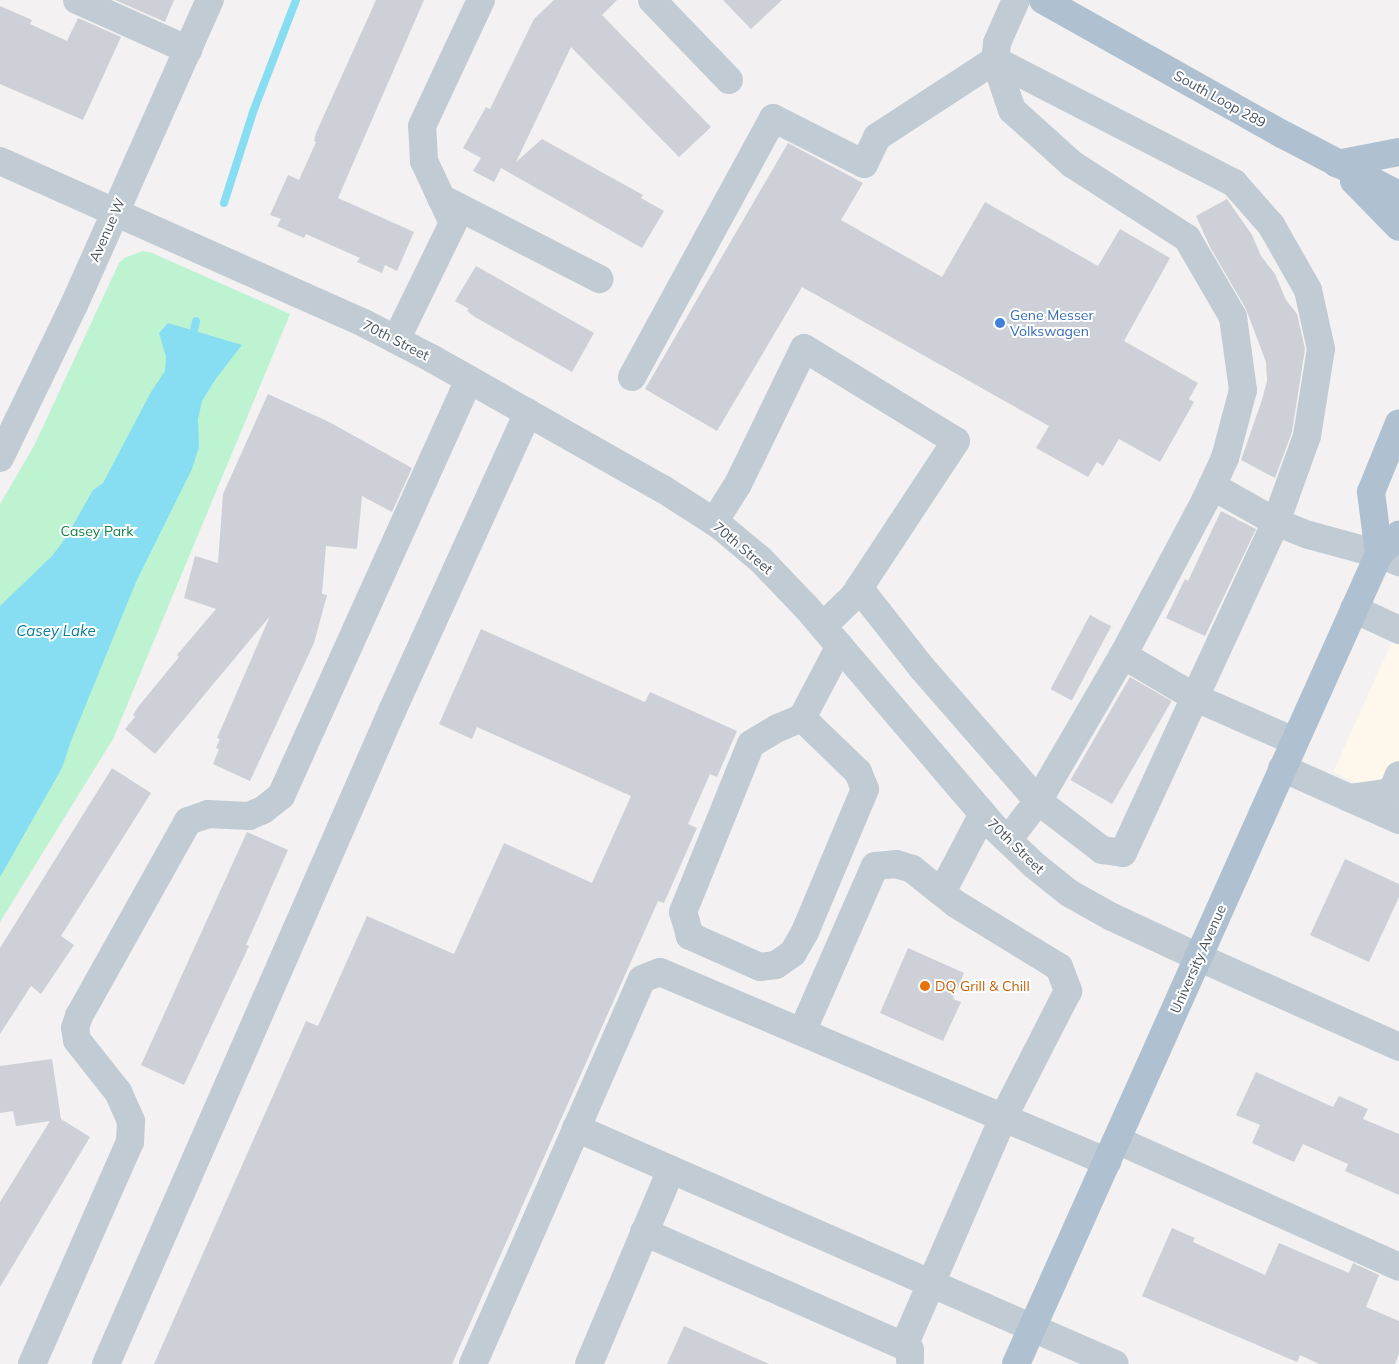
<!DOCTYPE html>
<style>
body{margin:0}
#map{position:relative;width:1399px;height:1364px;overflow:hidden;background:#f3f1f1;font-family:Mulish,sans-serif}
div>[style]{position:absolute}
.commercial>*{inset:0;background:#fdf8eb}
.green>*{inset:0;background:#bdf3d1}
.water>*{inset:0;background:#87def3}
.stream>*{height:8px;margin:-4px;padding:0 4px;transform-origin:4px;border-radius:4px;background:#87def3}
.building>*{inset:0;background:#cdd0d6;transform-origin:0 0}
.minor>*{height:28px;margin:-14px;padding:0 14px;transform-origin:14px;border-radius:14px;background:#c1cbd3}
.major>*{height:28px;margin:-14px;padding:0 14px;transform-origin:14px;border-radius:14px;background:#afc1d1}
.dots>*{width:14px;height:14px;translate:-50% -50%;box-sizing:border-box;border:2px solid #fff;border-radius:50%}
span{translate:-50% -50%;white-space:nowrap;text-align:center;line-height:1.15;-webkit-text-stroke:4px #fff;paint-order:stroke}
.street-label{font-size:14px;color:#475560}
.shop-label{font-size:14px;color:#366cbe}
.left{translate:0 -50%;text-align:left}
.park-label{font-size:14px;color:#118348}
.food-label{font-size:14px;color:#c56008}
.water-label{font-size:15px;color:#04809f;font-style:italic}
</style>
<div id="map">
<div class="commercial">
<div style="clip-path:polygon(1399px 626px,1399px 802px,1333px 772px)"></div>
</div>
<div class="green">
<div style="clip-path:polygon(143px 251px,152px 253px,290px 314px,113px 739px,0 922px,0 504px,34px 446px,119px 263px,124px 258px)"></div>
</div>
<div class="water">
<div style="clip-path:polygon(168px 323px,242px 345px,215px 380px,202px 401px,198px 419px,199px 447px,192px 469px,136px 582px,71px 741px,62px 768px,0 877px,0 606px,52px 556px,67px 536px,93px 490px,103px 483px,151px 392px,165px 371px,166px 357px,159px 333px)"></div>
</div>
<div class="stream">
<div style="left:224px;top:203px;width:96px;rotate:-72.3deg"></div>
<div style="left:253px;top:112px;width:120px;rotate:-69deg"></div>
<div style="left:194px;top:330px;width:9px;rotate:-77deg"></div>
</div>
<div class="building">
<div style="clip-path:polygon(115px 0,174px 0,165px 22px)"></div>
<div style="clip-path:polygon(376px 0,424px 0,338px 198px,414px 232px,397px 271px,385px 265px,382px 273px,357px 262px,360px 258px,306px 234px,304px 238px,277px 226px,281px 219px,270px 215px,288px 175px,299px 180px,316px 142px,314px 141px,316px 133px)"></div>
<div style="clip-path:polygon(554px 0,617px 0,602px 15px,711px 127px,679px 157px,571px 47px,516px 162px,542px 139px,643px 195px,641px 198px,664px 211px,642px 248px,501px 168px,494px 182px,473px 171px,481px 158px,463px 148px,486px 107px,490px 109px,534px 19px)"></div>
<div style="clip-path:polygon(723px 0,782px 0,751px 29px)"></div>
<div style="clip-path:polygon(0 6px,32px 20px,30px 24px,67px 41px,78px 18px,121px 37px,83px 120px,0 84px)"></div>
<div style="clip-path:polygon(788px 143px,863px 183px,841px 220px,942px 277px,985px 202px,1098px 266px,1120px 229px,1170px 258px,1124px 341px,1198px 383px,1189px 399px,1194px 402px,1160px 462px,1119px 439px,1103px 466px,1097px 462px,1088px 477px,1036px 448px,1049px 426px,802px 287px,717px 431px,645px 389px)"></div>
<div style="clip-path:polygon(1227px 199px,1252px 235px,1261px 256px,1275px 274px,1286px 300px,1297px 314px,1305px 349px,1292px 432px,1275px 478px,1241px 460px,1262px 400px,1267px 381px,1266px 362px,1246px 309px,1210px 247px,1196px 216px)"></div>
<div style="clip-path:polygon(476px 266px,594px 333px,572px 372px,475px 317px,467px 311px,469px 309px,455px 301px)"></div>
<div style="clip-path:polygon(268px 394px,329px 422px,412px 468px,392px 512px,362px 496px,357px 549px,326px 546px,322px 594px,327px 595px,314px 643px,250px 781px,213px 764px,219px 749px,216px 748px,220px 739px,217px 738px,270px 616px,155px 754px,125px 729px,135px 717px,133px 715px,138px 707px,179px 657px,177px 655px,216px 609px,184px 598px,195px 556px,218px 563px,223px 494px)"></div>
<div style="clip-path:polygon(1221px 511px,1256px 529px,1205px 636px,1166px 618px,1185px 579px,1188px 581px)"></div>
<div style="left:1090px;top:615px;width:24px;height:84px;rotate:28deg"></div>
<div style="clip-path:polygon(481px 629px,645px 702px,650px 692px,737px 731px,717px 777px,710px 774px,688px 824px,697px 828px,664px 903px,658px 901px,452px 1364px,154px 1364px,306px 1021px,318px 1026px,367px 916px,454px 954px,504px 843px,592px 883px,631px 796px,477px 727px,472px 739px,439px 724px)"></div>
<div style="left:1130px;top:677px;width:48px;height:119px;rotate:30deg"></div>
<div style="clip-path:polygon(112px 768px,151px 793px,61px 936px,74px 945px,41px 994px,31px 986px,0 1034px,0 948px)"></div>
<div style="clip-path:polygon(247px 832px,288px 850px,246px 945px,249px 946px,184px 1085px,141px 1065px)"></div>
<div style="clip-path:polygon(1345px 859px,1399px 884px,1399px 897px,1369px 962px,1310px 935px)"></div>
<div style="clip-path:polygon(908px 948px,964px 973px,953px 999px,961px 1002px,943px 1041px,880px 1013px)"></div>
<div style="clip-path:polygon(52px 1059px,61px 1119px,90px 1137px,0 1287px,0 1202px,50px 1121px,16px 1126px,13px 1111px,0 1113px,0 1066px)"></div>
<div style="clip-path:polygon(1256px 1072px,1333px 1107px,1339px 1096px,1368px 1109px,1363px 1119px,1399px 1134px,1399px 1195px,1345px 1171px,1348px 1164px,1303px 1144px,1294px 1162px,1252px 1143px,1260px 1125px,1236px 1115px)"></div>
<div style="clip-path:polygon(1172px 1228px,1195px 1238px,1193px 1242px,1265px 1275px,1279px 1243px,1349px 1273px,1353px 1263px,1379px 1275px,1366px 1307px,1399px 1321px,1399px 1354px,1395px 1364px,1319px 1364px,1300px 1355px,1297px 1362px,1142px 1296px)"></div>
<div style="clip-path:polygon(684px 1326px,769px 1364px,667px 1364px)"></div>
</div>
<div class="minor">
<div style="left:77px;top:0;width:122px;rotate:24.2deg"></div>
<div style="left:652px;top:0;width:111px;rotate:46.1deg"></div>
<div style="left:0;top:161px;width:396px;rotate:24deg"></div>
<div style="left:362px;top:322px;width:78px;rotate:27.6deg"></div>
<div style="left:431px;top:358px;width:266px;rotate:29.5deg"></div>
<div style="left:663px;top:489px;width:67px;rotate:32.7deg"></div>
<div style="left:719px;top:525px;width:53px;rotate:39.7deg"></div>
<div style="left:760px;top:559px;width:68px;rotate:46.2deg"></div>
<div style="left:807px;top:608px;width:288px;rotate:49.5deg"></div>
<div style="left:994px;top:827px;width:55px;rotate:43.5deg"></div>
<div style="left:1034px;top:865px;width:45px;rotate:38.7deg"></div>
<div style="left:1069px;top:893px;width:49px;rotate:29.2deg"></div>
<div style="left:1112px;top:917px;width:95px;rotate:24.9deg"></div>
<div style="left:1198px;top:957px;width:220px;rotate:24.1deg"></div>
<div style="left:441px;top:198px;width:178px;rotate:27.1deg"></div>
<div style="left:396px;top:340px;width:130px;rotate:-64deg"></div>
<div style="left:453px;top:223px;width:68px;rotate:-115.1deg"></div>
<div style="left:424px;top:161px;width:35px;rotate:-93deg"></div>
<div style="left:422px;top:126px;width:139px;rotate:-64.9deg"></div>
<div style="left:632px;top:377px;width:295px;rotate:-61.4deg"></div>
<div style="left:773px;top:118px;width:102px;rotate:26.8deg"></div>
<div style="left:864px;top:164px;width:30px;rotate:-64deg"></div>
<div style="left:877px;top:137px;width:141px;rotate:-33.1deg"></div>
<div style="left:995px;top:60px;width:53px;rotate:71.2deg"></div>
<div style="left:1012px;top:110px;width:81px;rotate:42deg"></div>
<div style="left:1072px;top:164px;width:137px;rotate:32.8deg"></div>
<div style="left:1187px;top:238px;width:91px;rotate:59.8deg"></div>
<div style="left:1233px;top:317px;width:74px;rotate:82.2deg"></div>
<div style="left:1243px;top:390px;width:70px;rotate:104.8deg"></div>
<div style="left:1225px;top:458px;width:47px;rotate:114.9deg"></div>
<div style="left:1205px;top:501px;width:174px;rotate:118deg"></div>
<div style="left:1123px;top:655px;width:169px;rotate:120.2deg"></div>
<div style="left:1038px;top:801px;width:49px;rotate:127.6deg"></div>
<div style="left:0;top:458px;width:170px;rotate:-64.2deg"></div>
<div style="left:74px;top:305px;width:334px;rotate:-66deg"></div>
<div style="left:1212px;top:486px;width:73px;rotate:29.4deg"></div>
<div style="left:1276px;top:522px;width:35px;rotate:22deg"></div>
<div style="left:1309px;top:535px;width:73px;rotate:15.2deg"></div>
<div style="left:1379px;top:554px;width:22px;rotate:22deg"></div>
<div style="left:714px;top:522px;width:45px;rotate:-57.7deg"></div>
<div style="left:738px;top:484px;width:151px;rotate:-64.1deg"></div>
<div style="left:804px;top:348px;width:178px;rotate:31.5deg"></div>
<div style="left:956px;top:441px;width:187px;rotate:123.4deg"></div>
<div style="left:853px;top:597px;width:42px;rotate:136deg"></div>
<div style="left:859px;top:588px;width:102px;rotate:51.8deg"></div>
<div style="left:922px;top:668px;width:176px;rotate:48.9deg"></div>
<div style="left:1038px;top:801px;width:81px;rotate:37.4deg"></div>
<div style="left:1102px;top:850px;width:21px;rotate:8deg"></div>
<div style="left:1123px;top:853px;width:365px;rotate:-65.2deg"></div>
<div style="left:1276px;top:522px;width:91px;rotate:-70.2deg"></div>
<div style="left:1307px;top:436px;width:88px;rotate:-80.9deg"></div>
<div style="left:1321px;top:349px;width:60px;rotate:-102.4deg"></div>
<div style="left:1308px;top:290px;width:75px;rotate:-119.6deg"></div>
<div style="left:1271px;top:225px;width:56px;rotate:-131.4deg"></div>
<div style="left:1234px;top:183px;width:269px;rotate:-152.8deg"></div>
<div style="left:995px;top:60px;width:17px;rotate:-83deg"></div>
<div style="left:997px;top:43px;width:47px;rotate:-66.2deg"></div>
<div style="left:1354px;top:609px;width:50px;rotate:25deg"></div>
<div style="left:1123px;top:655px;width:85px;rotate:30.5deg"></div>
<div style="left:1196px;top:698px;width:107px;rotate:23.7deg"></div>
<div style="left:802px;top:718px;width:78px;rotate:44deg"></div>
<div style="left:858px;top:772px;width:18px;rotate:68deg"></div>
<div style="left:865px;top:789px;width:155px;rotate:112.8deg"></div>
<div style="left:805px;top:932px;width:24px;rotate:120deg"></div>
<div style="left:793px;top:953px;width:21px;rotate:145deg"></div>
<div style="left:776px;top:965px;width:16px;rotate:173deg"></div>
<div style="left:760px;top:967px;width:77px;rotate:-156.1deg"></div>
<div style="left:690px;top:936px;width:25px;rotate:-106deg"></div>
<div style="left:683px;top:912px;width:181px;rotate:-68deg"></div>
<div style="left:751px;top:744px;width:31px;rotate:-31deg"></div>
<div style="left:778px;top:728px;width:26px;rotate:-23deg"></div>
<div style="left:802px;top:718px;width:81px;rotate:-62.2deg"></div>
<div style="left:1282px;top:768px;width:128px;rotate:24deg"></div>
<div style="left:1349px;top:798px;width:43px;rotate:-7.9deg"></div>
<div style="left:1392px;top:792px;width:18px;rotate:-68deg"></div>
<div style="left:942px;top:892px;width:88px;rotate:-62.3deg"></div>
<div style="left:802px;top:1032px;width:181px;rotate:-66.3deg"></div>
<div style="left:875px;top:866px;width:21px;rotate:-5deg"></div>
<div style="left:896px;top:864px;width:17px;rotate:17deg"></div>
<div style="left:912px;top:869px;width:56px;rotate:38.5deg"></div>
<div style="left:956px;top:904px;width:121px;rotate:31.5deg"></div>
<div style="left:1059px;top:967px;width:26px;rotate:69deg"></div>
<div style="left:1068px;top:991px;width:143px;rotate:117.1deg"></div>
<div style="left:1003px;top:1118px;width:249px;rotate:113.5deg"></div>
<div style="left:576px;top:1128px;width:588px;rotate:23.65deg"></div>
<div style="left:1117px;top:1140px;width:309px;rotate:24.2deg"></div>
<div style="left:644px;top:1232px;width:284px;rotate:23.7deg"></div>
<div style="left:904px;top:1346px;width:7px;rotate:34deg"></div>
<div style="left:910px;top:1350px;width:10px;rotate:90deg"></div>
<div style="left:32px;top:1364px;width:243px;rotate:-66.2deg"></div>
<div style="left:130px;top:1142px;width:21px;rotate:-87deg"></div>
<div style="left:131px;top:1121px;width:32px;rotate:-114deg"></div>
<div style="left:118px;top:1092px;width:66px;rotate:-128.3deg"></div>
<div style="left:77px;top:1040px;width:12px;rotate:-99deg"></div>
<div style="left:75px;top:1028px;width:13px;rotate:-72deg"></div>
<div style="left:79px;top:1016px;width:223px;rotate:-60.8deg"></div>
<div style="left:188px;top:821px;width:21px;rotate:-19deg"></div>
<div style="left:208px;top:814px;width:41px;rotate:2.8deg"></div>
<div style="left:249px;top:816px;width:15px;rotate:-23deg"></div>
<div style="left:263px;top:810px;width:23px;rotate:-38deg"></div>
<div style="left:281px;top:796px;width:457px;rotate:-65.7deg"></div>
<div style="left:106px;top:1364px;width:713px;rotate:-66.35deg"></div>
<div style="left:392px;top:711px;width:328px;rotate:-65.5deg"></div>
<div style="left:473px;top:1364px;width:420px;rotate:-66.3deg"></div>
<div style="left:642px;top:979px;width:19px;rotate:-21deg"></div>
<div style="left:660px;top:972px;width:486px;rotate:23deg"></div>
<div style="left:589px;top:1364px;width:211px;rotate:-67.1deg"></div>
</div>
<div class="major">
<div style="left:1043px;top:0;width:276px;rotate:29.3deg"></div>
<div style="left:1284px;top:135px;width:130px;rotate:27.6deg"></div>
<div style="left:1337px;top:164px;width:63px;rotate:-11deg"></div>
<div style="left:1354px;top:181px;width:64px;rotate:45.6deg"></div>
<div style="left:1379px;top:554px;width:63px;rotate:-97.4deg"></div>
<div style="left:1371px;top:492px;width:74px;rotate:-67.9deg"></div>
<div style="left:1016px;top:1364px;width:888px;rotate:-65.86deg"></div>
<div style="left:1379px;top:554px;width:28px;rotate:-44deg"></div>
</div>
<div class="dots">
<div style="left:1000px;top:323px;background:#3f7fe0"></div>
<div style="left:925px;top:986px;background:#e8710a"></div>
</div>
<div class="street-label">
<span style="left:1220px;top:99px;rotate:29deg">South Loop 289</span>
<span style="left:107px;top:230px;rotate:-66deg">Avenue W</span>
<span style="left:396px;top:340px;rotate:27deg">70th Street</span>
<span style="left:743px;top:548px;rotate:40deg">70th Street</span>
<span style="left:1016px;top:846px;rotate:44deg">70th Street</span>
<span style="left:1198px;top:959px;rotate:-66deg">University Avenue</span>
</div>
<div class="shop-label">
<span class="left" style="left:1010px;top:323px">Gene Messer<br>Volkswagen</span>
</div>
<div class="park-label">
<span style="left:97px;top:531px">Casey Park</span>
</div>
<div class="food-label">
<span class="left" style="left:935px;top:986px">DQ Grill &amp; Chill</span>
</div>
<div class="water-label">
<span style="left:56px;top:631px">Casey Lake</span>
</div>
</div>
